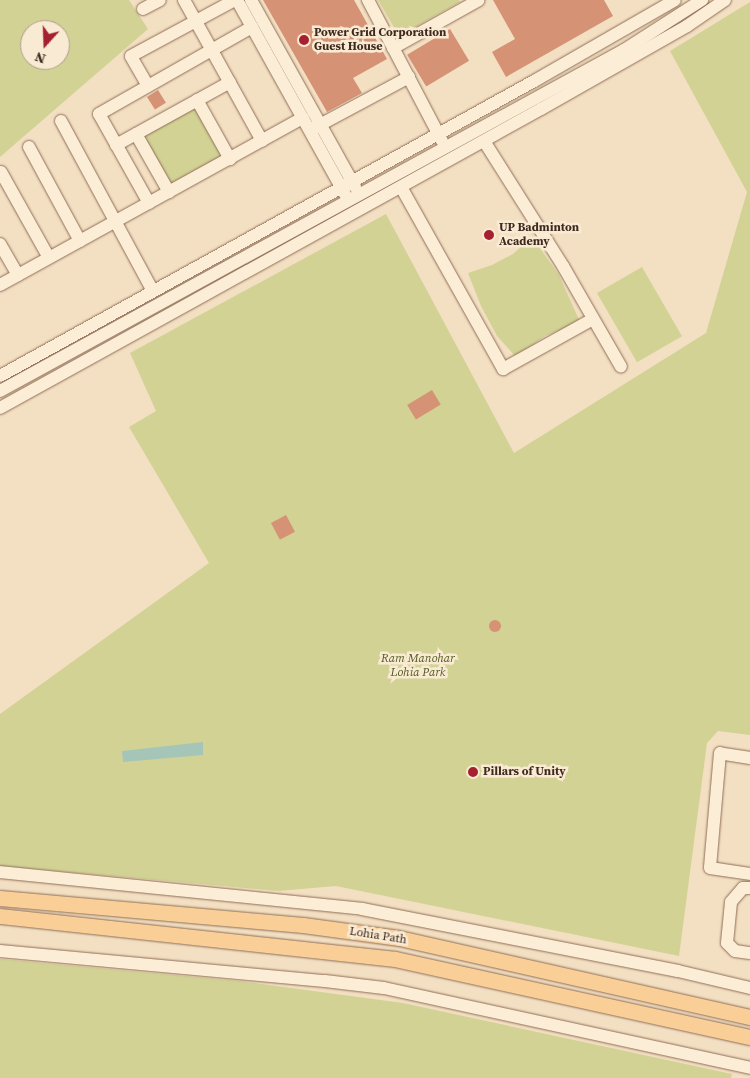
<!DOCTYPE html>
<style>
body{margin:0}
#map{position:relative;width:750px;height:1078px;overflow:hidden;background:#f3dfc2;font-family:"Source Serif 4",serif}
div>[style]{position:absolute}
.green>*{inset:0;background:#d2d295;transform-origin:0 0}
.water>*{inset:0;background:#a5c5b8}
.building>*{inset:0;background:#d59274;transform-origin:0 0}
.round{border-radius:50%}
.roads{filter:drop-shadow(0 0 1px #8f6e57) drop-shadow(0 0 1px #8f6e57)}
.minor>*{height:12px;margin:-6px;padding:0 6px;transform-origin:6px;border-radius:6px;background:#fcedd7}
.major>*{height:15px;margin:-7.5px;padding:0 7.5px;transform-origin:7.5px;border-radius:7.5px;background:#f9cf97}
.dots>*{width:14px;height:14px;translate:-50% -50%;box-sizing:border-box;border:2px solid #f9ead3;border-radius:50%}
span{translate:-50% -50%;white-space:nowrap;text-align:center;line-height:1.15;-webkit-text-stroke:5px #f9ead3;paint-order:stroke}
.poi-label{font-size:12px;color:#3d291d;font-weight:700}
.left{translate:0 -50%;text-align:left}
.park-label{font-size:12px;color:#545c21;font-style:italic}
.street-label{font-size:12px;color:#3d291d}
.north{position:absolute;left:20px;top:20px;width:50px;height:50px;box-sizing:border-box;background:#f9ead3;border:1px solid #ae9d8a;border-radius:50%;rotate:200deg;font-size:14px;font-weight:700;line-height:20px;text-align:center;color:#3d291d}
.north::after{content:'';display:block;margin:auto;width:18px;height:22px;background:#a52130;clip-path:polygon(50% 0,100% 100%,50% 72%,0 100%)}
</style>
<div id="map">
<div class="green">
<div style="clip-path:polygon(evenodd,0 0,129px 0,148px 29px,0 157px,0 0,30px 30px,60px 30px,60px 60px,30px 60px,30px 30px)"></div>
<div style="clip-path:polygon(378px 0,459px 0,460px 2px,399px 36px)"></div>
<div style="clip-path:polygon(750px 2px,750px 735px,718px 731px,707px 743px,679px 956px,336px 886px,278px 891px,0 866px,0 714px,209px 563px,129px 427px,156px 411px,130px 353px,386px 214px,514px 453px,706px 333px,747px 192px,670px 51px)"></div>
<div style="left:195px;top:106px;width:57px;height:60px;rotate:59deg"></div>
<div style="clip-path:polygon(532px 237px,559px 275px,580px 322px,545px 336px,516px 357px,497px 336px,481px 306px,468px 273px,492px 265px,513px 254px)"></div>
<div style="left:642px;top:267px;width:80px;height:52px;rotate:60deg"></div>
<div style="clip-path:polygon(0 959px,239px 981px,403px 1003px,732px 1074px,731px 1078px,0 1078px)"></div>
</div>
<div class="water">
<div style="clip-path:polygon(203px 742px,203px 755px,123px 762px,122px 751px)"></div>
</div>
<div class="building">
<div style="clip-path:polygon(263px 0,354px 0,387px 59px,353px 78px,362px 93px,327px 112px)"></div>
<div style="clip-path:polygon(493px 0,604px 0,613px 16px,506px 77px,492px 52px,515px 39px)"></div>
<div style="left:450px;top:29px;width:37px;height:50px;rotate:59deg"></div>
<div style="left:158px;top:90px;width:15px;height:13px;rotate:58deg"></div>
<div style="left:432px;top:390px;width:17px;height:29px;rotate:59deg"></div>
<div style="left:286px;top:515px;width:19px;height:17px;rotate:62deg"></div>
<div class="round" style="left:489px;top:620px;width:12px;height:12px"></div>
</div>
<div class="roads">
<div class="minor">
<div style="left:184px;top:0;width:161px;rotate:61deg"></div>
<div style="left:237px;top:0;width:222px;rotate:60.9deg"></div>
<div style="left:251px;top:0;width:214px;rotate:60.9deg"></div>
<div style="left:368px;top:0;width:159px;rotate:62.3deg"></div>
<div style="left:143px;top:9px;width:19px;rotate:-28deg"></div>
<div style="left:393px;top:48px;width:98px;rotate:-29.2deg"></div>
<div style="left:148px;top:86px;width:34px;rotate:-120deg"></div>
<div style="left:131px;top:56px;width:118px;rotate:-28.3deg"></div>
<div style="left:197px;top:100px;width:68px;rotate:60.8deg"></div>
<div style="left:61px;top:121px;width:193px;rotate:61.6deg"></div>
<div style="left:314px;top:128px;width:108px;rotate:-28.2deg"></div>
<div style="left:136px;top:134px;width:67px;rotate:60.4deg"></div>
<div style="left:484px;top:141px;width:148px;rotate:57.7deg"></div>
<div style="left:563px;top:266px;width:116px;rotate:60.1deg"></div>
<div style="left:116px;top:145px;width:130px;rotate:-28.9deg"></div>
<div style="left:29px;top:147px;width:107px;rotate:61.5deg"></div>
<div style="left:1px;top:172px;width:98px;rotate:60.8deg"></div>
<div style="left:401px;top:187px;width:209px;rotate:60.7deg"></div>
<div style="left:503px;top:369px;width:103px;rotate:-29.1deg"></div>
<div style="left:149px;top:203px;width:102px;rotate:-119.3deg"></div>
<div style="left:99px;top:114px;width:176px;rotate:-29.6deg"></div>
<div style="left:0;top:244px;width:36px;rotate:60deg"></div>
<div style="left:0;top:285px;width:346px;rotate:-28.9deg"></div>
<div style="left:0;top:376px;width:612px;rotate:-28.91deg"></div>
<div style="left:536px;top:80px;width:160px;rotate:-29.9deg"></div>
<div style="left:0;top:391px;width:711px;rotate:-28.66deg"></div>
<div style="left:624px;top:50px;width:93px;rotate:-32.7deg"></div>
<div style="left:0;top:408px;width:618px;rotate:-28.93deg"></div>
<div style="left:541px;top:109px;width:168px;rotate:-29.6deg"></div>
<div style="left:687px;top:26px;width:46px;rotate:-34.4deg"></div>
<div style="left:750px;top:758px;width:30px;rotate:-171deg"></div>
<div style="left:720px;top:753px;width:115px;rotate:95deg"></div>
<div style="left:710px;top:868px;width:40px;rotate:8.5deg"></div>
<div style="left:0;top:872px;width:364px;rotate:5.8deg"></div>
<div style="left:362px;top:909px;width:322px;rotate:11.1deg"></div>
<div style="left:678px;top:971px;width:74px;rotate:13.3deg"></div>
<div style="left:750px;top:888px;width:7px;rotate:180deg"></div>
<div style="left:743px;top:888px;width:18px;rotate:131deg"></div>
<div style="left:731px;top:902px;width:41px;rotate:95.6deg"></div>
<div style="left:727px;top:943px;width:11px;rotate:45deg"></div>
<div style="left:735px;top:951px;width:15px;rotate:8deg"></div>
<div style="left:0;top:951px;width:326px;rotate:5.3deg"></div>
<div style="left:325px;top:981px;width:59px;rotate:6.8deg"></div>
<div style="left:384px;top:988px;width:375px;rotate:12.3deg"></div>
</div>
<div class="major">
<div style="left:0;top:898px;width:304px;rotate:5.1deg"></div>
<div style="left:303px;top:925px;width:97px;rotate:7.7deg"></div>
<div style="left:399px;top:938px;width:360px;rotate:12.7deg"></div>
<div style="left:0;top:916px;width:397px;rotate:6.2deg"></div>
<div style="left:395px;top:959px;width:363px;rotate:12.4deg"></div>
</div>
</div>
<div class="dots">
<div style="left:304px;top:40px;background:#a52130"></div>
<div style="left:489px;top:235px;background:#a52130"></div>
<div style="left:473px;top:772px;background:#a52130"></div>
</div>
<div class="poi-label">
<span class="left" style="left:314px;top:40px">Power Grid Corporation<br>Guest House</span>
<span class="left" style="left:499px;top:235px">UP Badminton<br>Academy</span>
<span class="left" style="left:483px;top:772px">Pillars of Unity</span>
</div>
<div class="park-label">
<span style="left:418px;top:666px">Ram Manohar<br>Lohia Park</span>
</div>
<div class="street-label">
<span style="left:378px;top:936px;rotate:9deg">Lohia Path</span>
</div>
<div class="north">N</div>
</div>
